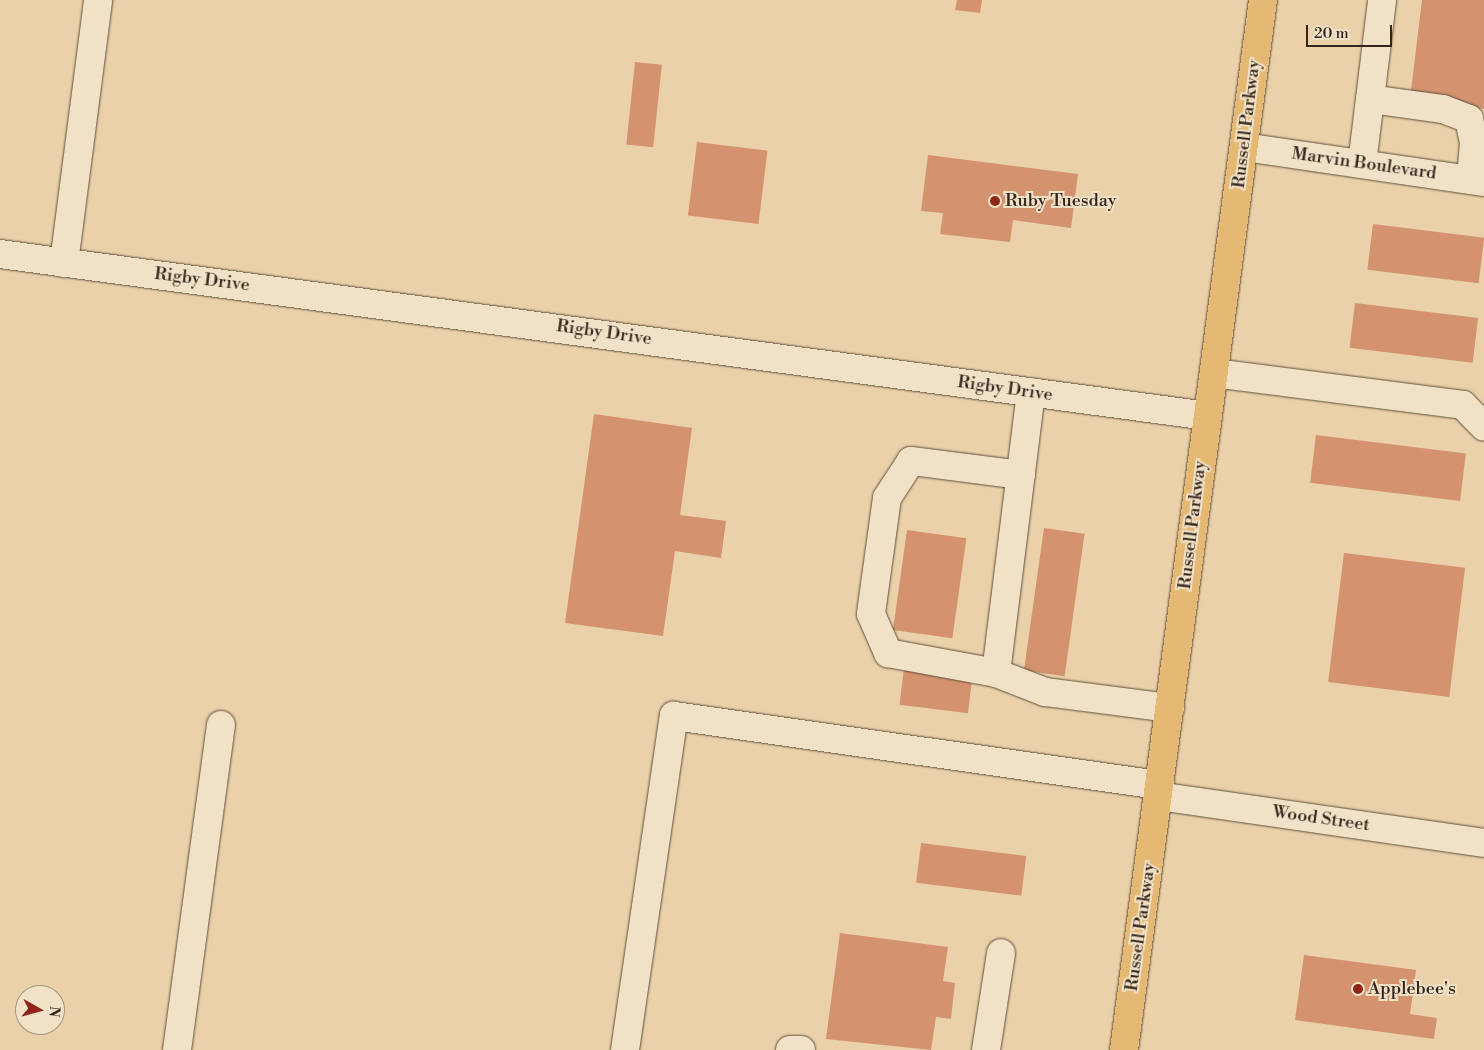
<!DOCTYPE html>
<style>
body{margin:0}
#map{position:relative;width:1484px;height:1050px;overflow:hidden;background:#ead1a9;font-family:"Libre Bodoni",serif}
div>[style]{position:absolute}
.building>*{inset:0;background:#d4926f;transform-origin:0 0}
.roads{filter:drop-shadow(0 0 1px #61503e) drop-shadow(0 0 1px #61503e)}
.minor>*{height:28px;margin:-14px;padding:0 14px;transform-origin:14px;border-radius:14px;background:#f1e1c7}
.major>*{height:28px;margin:-14px;padding:0 14px;transform-origin:14px;border-radius:14px;background:#e5b874}
.dots>*{width:14px;height:14px;translate:-50% -50%;box-sizing:border-box;border:2px solid #f1e1c7;border-radius:50%}
span{translate:-50% -50%;white-space:nowrap;text-align:center;line-height:1.15;-webkit-text-stroke:4px #f1e1c7;paint-order:stroke}
.street-label{font-size:18px;color:#33251b}
.poi-label{font-size:18px;color:#33251b}
.left{translate:0 -50%;text-align:left}
.north{position:absolute;left:15px;top:985px;width:50px;height:50px;box-sizing:border-box;background:#f1e1c7;border:1px solid #a59682;border-radius:50%;rotate:97deg;font-size:14px;font-weight:700;line-height:20px;text-align:center;color:#33251b}
.north::after{content:'';display:block;margin:auto;width:18px;height:22px;background:#8f2418;clip-path:polygon(50% 0,100% 100%,50% 72%,0 100%)}
.scale{position:absolute;left:1306px;top:25px;width:86px;height:22px;box-sizing:border-box;border:2px solid #33251b;border-top:0;padding-left:6px;font-size:15px;line-height:18px;white-space:nowrap;color:#33251b;-webkit-text-stroke:4px #f1e1c7;paint-order:stroke}
</style>
<div id="map">
<div class="building">
<div style="clip-path:polygon(957px 0,982px 0,980px 13px,955px 10px)"></div>
<div style="clip-path:polygon(1422px 0,1484px 0,1484px 109px,1410px 99px)"></div>
<div style="left:635px;top:62px;width:27px;height:83px;rotate:6deg"></div>
<div style="left:697px;top:142px;width:71px;height:74px;rotate:7deg"></div>
<div style="clip-path:polygon(928px 155px,1078px 174px,1071px 228px,1013px 220px,1010px 242px,940px 234px,943px 213px,921px 211px)"></div>
<div style="left:1373px;top:224px;width:112px;height:46px;rotate:7deg"></div>
<div style="left:1355px;top:303px;width:124px;height:45px;rotate:7deg"></div>
<div style="clip-path:polygon(594px 414px,692px 428px,680px 515px,726px 521px,721px 558px,675px 551px,663px 636px,565px 623px)"></div>
<div style="left:1316px;top:435px;width:151px;height:48px;rotate:7deg"></div>
<div style="left:1044px;top:528px;width:41px;height:144px;rotate:8deg"></div>
<div style="left:907px;top:530px;width:60px;height:101px;rotate:8deg"></div>
<div style="left:1344px;top:553px;width:122px;height:130px;rotate:7deg"></div>
<div style="left:904px;top:668px;width:69px;height:37px;rotate:7deg"></div>
<div style="left:921px;top:843px;width:106px;height:40px;rotate:7deg"></div>
<div style="clip-path:polygon(840px 933px,948px 947px,943px 981px,955px 983px,951px 1019px,936px 1017px,931px 1050px,826px 1039px)"></div>
<div style="clip-path:polygon(1304px 955px,1416px 970px,1410px 1014px,1437px 1018px,1434px 1039px,1295px 1020px)"></div>
</div>
<div class="roads">
<div class="minor">
<div style="left:1370px;top:99px;width:74px;rotate:7.8deg"></div>
<div style="left:1443px;top:109px;width:28px;rotate:21deg"></div>
<div style="left:1469px;top:119px;width:25px;rotate:78deg"></div>
<div style="left:1474px;top:143px;width:37px;rotate:95deg"></div>
<div style="left:1244px;top:147px;width:243px;rotate:8.3deg"></div>
<div style="left:1362px;top:164px;width:165px;rotate:-83deg"></div>
<div style="left:0;top:254px;width:1218px;rotate:7.64deg"></div>
<div style="left:64px;top:263px;width:265px;rotate:-82.6deg"></div>
<div style="left:1214px;top:373px;width:251px;rotate:7.3deg"></div>
<div style="left:1463px;top:405px;width:30px;rotate:46deg"></div>
<div style="left:1021px;top:475px;width:111px;rotate:-172.7deg"></div>
<div style="left:911px;top:461px;width:44px;rotate:123deg"></div>
<div style="left:887px;top:498px;width:117px;rotate:97.9deg"></div>
<div style="left:871px;top:614px;width:43px;rotate:66.4deg"></div>
<div style="left:888px;top:653px;width:110px;rotate:10.5deg"></div>
<div style="left:996px;top:673px;width:283px;rotate:-82.9deg"></div>
<div style="left:996px;top:673px;width:53px;rotate:21.2deg"></div>
<div style="left:1045px;top:692px;width:126px;rotate:7.3deg"></div>
<div style="left:1158px;top:796px;width:329px;rotate:8.2deg"></div>
<div style="left:177px;top:1050px;width:328px;rotate:-82.3deg"></div>
<div style="left:625px;top:1050px;width:338px;rotate:-81.7deg"></div>
<div style="left:674px;top:716px;width:491px;rotate:8.1deg"></div>
<div style="left:790px;top:1050px;width:11px"></div>
<div style="left:986px;top:1050px;width:98px;rotate:-81.2deg"></div>
</div>
<div class="major">
<div style="left:1124px;top:1050px;width:1059px;rotate:-82.46deg"></div>
</div>
</div>
<div class="dots">
<div style="left:995px;top:201px;background:#8f2418"></div>
<div style="left:1358px;top:989px;background:#8f2418"></div>
</div>
<div class="street-label">
<span style="left:1247px;top:124px;rotate:-83deg">Russell Parkway</span>
<span style="left:1364px;top:164px;rotate:8deg">Marvin Boulevard</span>
<span style="left:202px;top:280px;rotate:7deg">Rigby Drive</span>
<span style="left:604px;top:333px;rotate:8deg">Rigby Drive</span>
<span style="left:1005px;top:389px;rotate:8deg">Rigby Drive</span>
<span style="left:1193px;top:525px;rotate:-83deg">Russell Parkway</span>
<span style="left:1321px;top:819px;rotate:8deg">Wood Street</span>
<span style="left:1141px;top:927px;rotate:-82deg">Russell Parkway</span>
</div>
<div class="poi-label">
<span class="left" style="left:1005px;top:201px">Ruby Tuesday</span>
<span class="left" style="left:1368px;top:989px">Applebee's</span>
</div>
<div class="north">N</div>
<div class="scale">20 m</div>
</div>
